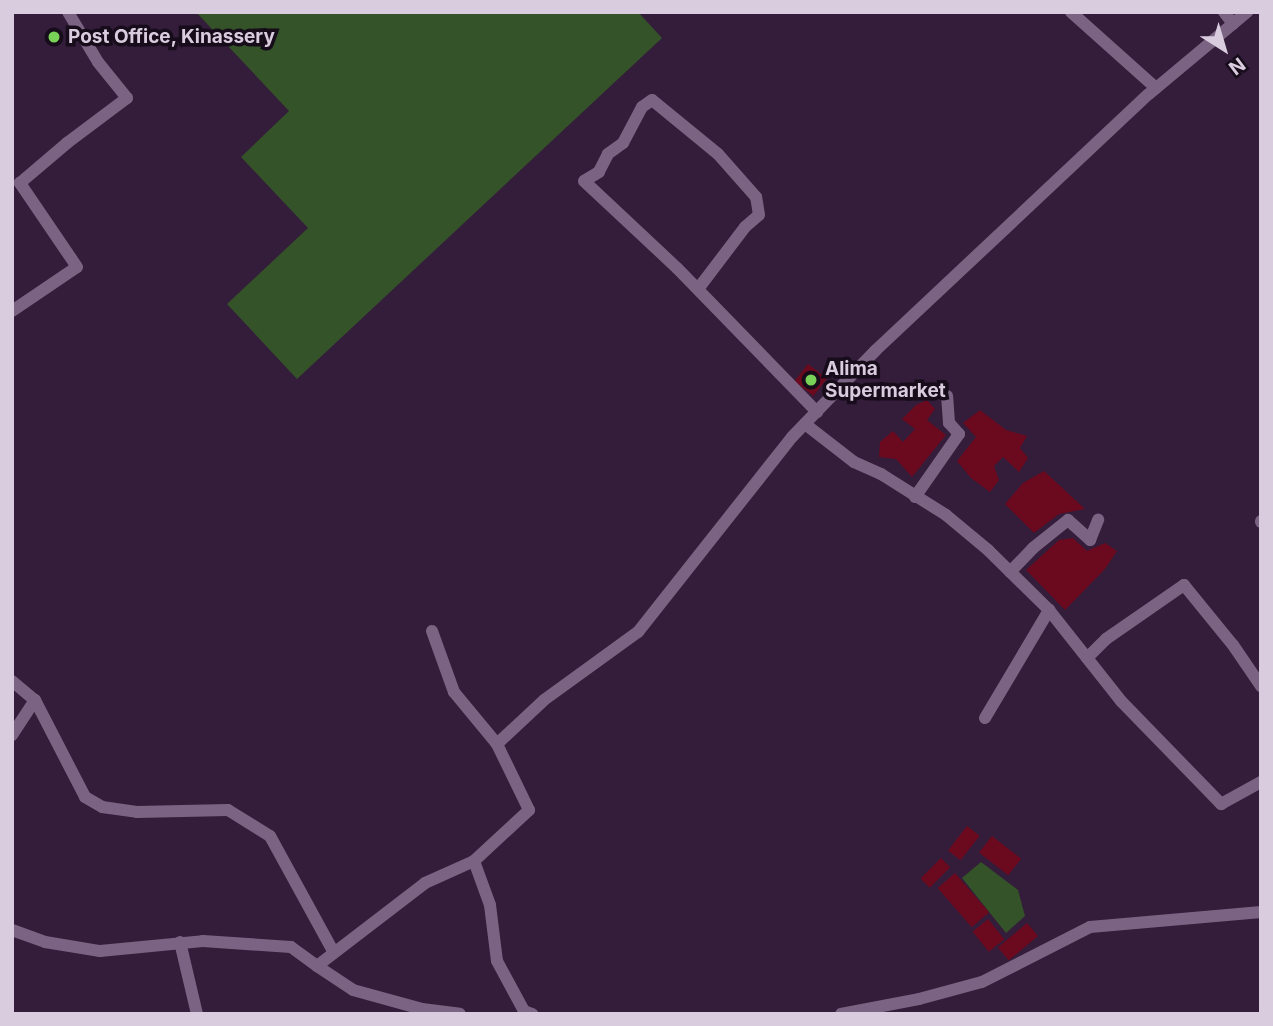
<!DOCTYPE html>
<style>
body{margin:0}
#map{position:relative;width:1273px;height:1026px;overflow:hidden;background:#341d3b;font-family:Inter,sans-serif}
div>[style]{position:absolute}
.green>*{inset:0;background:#345328}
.building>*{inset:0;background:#6b091e;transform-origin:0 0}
.minor>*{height:12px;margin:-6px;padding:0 6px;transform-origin:6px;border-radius:6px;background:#7b6383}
.dots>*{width:19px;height:19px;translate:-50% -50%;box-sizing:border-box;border:4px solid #160c1a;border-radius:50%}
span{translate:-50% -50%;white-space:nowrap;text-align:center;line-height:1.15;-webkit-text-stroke:7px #160c1a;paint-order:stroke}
.poi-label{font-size:19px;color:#daccdf;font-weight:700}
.left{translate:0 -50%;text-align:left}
.frame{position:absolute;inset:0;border:14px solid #daccdf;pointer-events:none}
.north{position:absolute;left:1189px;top:14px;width:70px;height:70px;-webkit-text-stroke:5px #160c1a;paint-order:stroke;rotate:143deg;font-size:19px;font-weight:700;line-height:28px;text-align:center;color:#daccdf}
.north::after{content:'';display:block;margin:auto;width:24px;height:32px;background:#daccdf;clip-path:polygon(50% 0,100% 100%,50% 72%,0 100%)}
</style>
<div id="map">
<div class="green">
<div style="clip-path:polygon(196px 12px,638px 12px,662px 38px,297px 379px,227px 304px,308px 228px,241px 157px,289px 111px)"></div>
<div style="clip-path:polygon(981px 862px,1018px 890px,1025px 916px,1006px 933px,962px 878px)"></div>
</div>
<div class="building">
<div style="left:808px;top:364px;width:24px;height:22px;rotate:38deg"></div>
<div style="clip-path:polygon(927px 400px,935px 409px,927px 420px,946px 435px,912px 477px,896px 459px,879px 457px,880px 442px,893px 431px,903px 442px,915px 429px,902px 419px,916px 405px)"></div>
<div style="clip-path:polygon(980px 410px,1006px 430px,1027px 436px,1020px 448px,1028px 458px,1019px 472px,1003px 457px,994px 466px,999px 480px,990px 492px,971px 478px,957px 461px,976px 437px,963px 423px)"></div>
<div style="clip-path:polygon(1044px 471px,1085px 509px,1059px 514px,1034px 533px,1005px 504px,1023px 483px)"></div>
<div style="clip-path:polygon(1073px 538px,1087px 551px,1105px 543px,1117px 551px,1105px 569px,1065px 610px,1026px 570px,1059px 540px)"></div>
<div style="left:967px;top:826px;width:16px;height:31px;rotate:38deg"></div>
<div style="left:992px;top:836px;width:37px;height:21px;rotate:38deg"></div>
<div style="left:941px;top:858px;width:13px;height:29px;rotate:45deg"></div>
<div style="left:955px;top:873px;width:52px;height:23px;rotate:49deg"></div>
<div style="left:988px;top:919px;width:26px;height:20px;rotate:51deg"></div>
<div style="left:1027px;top:923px;width:17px;height:38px;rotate:50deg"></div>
</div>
<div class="minor">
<div style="left:1071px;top:12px;width:114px;rotate:41.8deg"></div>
<div style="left:1224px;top:12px;width:15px;rotate:53deg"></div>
<div style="left:698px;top:289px;width:78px;rotate:-52.8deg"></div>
<div style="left:745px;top:227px;width:18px;rotate:-41deg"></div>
<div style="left:759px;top:215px;width:18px;rotate:-99deg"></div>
<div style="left:756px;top:197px;width:57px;rotate:-131.5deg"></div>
<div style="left:718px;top:154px;width:85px;rotate:-140.7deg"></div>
<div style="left:652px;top:100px;width:12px;rotate:145deg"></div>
<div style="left:642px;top:107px;width:41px;rotate:117.8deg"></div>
<div style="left:623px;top:143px;width:19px;rotate:144deg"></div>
<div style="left:608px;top:154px;width:20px;rotate:117deg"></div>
<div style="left:599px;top:172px;width:17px;rotate:149deg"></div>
<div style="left:584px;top:181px;width:127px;rotate:43.1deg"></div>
<div style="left:677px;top:268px;width:201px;rotate:45.8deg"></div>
<div style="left:12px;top:311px;width:78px;rotate:-34.1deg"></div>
<div style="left:77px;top:267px;width:102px;rotate:-124.2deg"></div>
<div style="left:20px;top:183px;width:62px;rotate:-40.4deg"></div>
<div style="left:67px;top:143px;width:75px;rotate:-36.9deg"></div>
<div style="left:127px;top:98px;width:46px;rotate:-128.9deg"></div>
<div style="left:98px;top:62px;width:58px;rotate:-121deg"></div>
<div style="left:805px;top:424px;width:62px;rotate:37.8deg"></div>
<div style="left:854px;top:462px;width:30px;rotate:24deg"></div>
<div style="left:881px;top:474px;width:77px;rotate:32.2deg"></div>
<div style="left:946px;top:515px;width:55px;rotate:39.8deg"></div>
<div style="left:988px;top:550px;width:86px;rotate:44.5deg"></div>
<div style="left:1049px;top:610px;width:116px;rotate:51.6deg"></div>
<div style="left:1121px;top:701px;width:144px;rotate:45.8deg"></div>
<div style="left:1221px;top:804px;width:46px;rotate:-28.8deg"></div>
<div style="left:915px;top:497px;width:77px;rotate:-55.1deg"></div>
<div style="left:959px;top:434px;width:15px;rotate:-132deg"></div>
<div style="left:949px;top:423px;width:27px;rotate:-94deg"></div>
<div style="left:1261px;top:521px;width:1px;rotate:90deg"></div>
<div style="left:1010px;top:572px;width:33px;rotate:-46deg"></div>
<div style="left:1033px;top:548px;width:45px;rotate:-38.7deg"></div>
<div style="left:1068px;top:520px;width:30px;rotate:42deg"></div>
<div style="left:1090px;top:540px;width:22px;rotate:-68deg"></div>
<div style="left:432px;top:631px;width:65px;rotate:70.2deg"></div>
<div style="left:454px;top:692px;width:67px;rotate:50.4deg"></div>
<div style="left:1087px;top:658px;width:27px;rotate:-45deg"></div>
<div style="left:1106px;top:639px;width:95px;rotate:-34.7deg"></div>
<div style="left:1184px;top:585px;width:77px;rotate:50.8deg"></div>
<div style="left:1233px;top:645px;width:50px;rotate:55.7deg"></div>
<div style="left:12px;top:681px;width:30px;rotate:40deg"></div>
<div style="left:35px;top:700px;width:42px;rotate:123.3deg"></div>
<div style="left:35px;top:700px;width:109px;rotate:62.7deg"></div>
<div style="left:85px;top:797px;width:20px;rotate:30deg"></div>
<div style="left:102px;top:807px;width:35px;rotate:8deg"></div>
<div style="left:137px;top:812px;width:91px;rotate:-1.3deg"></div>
<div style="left:228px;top:810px;width:49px;rotate:31.8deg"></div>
<div style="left:270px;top:836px;width:133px;rotate:61.3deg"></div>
<div style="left:985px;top:718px;width:126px;rotate:-59.3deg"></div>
<div style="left:474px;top:861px;width:47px;rotate:70deg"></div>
<div style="left:490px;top:905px;width:56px;rotate:82.9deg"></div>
<div style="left:497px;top:961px;width:57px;rotate:61.6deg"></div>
<div style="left:524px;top:1011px;width:9px;rotate:21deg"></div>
<div style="left:12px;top:930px;width:35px;rotate:20deg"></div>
<div style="left:45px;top:942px;width:56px;rotate:9.3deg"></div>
<div style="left:100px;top:951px;width:103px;rotate:-5.5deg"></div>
<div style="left:203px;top:941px;width:88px;rotate:3.9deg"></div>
<div style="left:291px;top:947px;width:32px;rotate:36deg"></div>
<div style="left:317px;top:966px;width:136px;rotate:-37.5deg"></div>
<div style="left:425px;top:883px;width:54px;rotate:-24.2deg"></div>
<div style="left:474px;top:861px;width:75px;rotate:-42.8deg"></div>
<div style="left:529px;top:810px;width:73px;rotate:-115.9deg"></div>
<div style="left:497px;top:744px;width:64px;rotate:-43.1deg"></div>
<div style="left:544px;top:700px;width:116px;rotate:-35.9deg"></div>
<div style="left:638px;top:632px;width:248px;rotate:-51.7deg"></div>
<div style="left:792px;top:437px;width:121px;rotate:-46deg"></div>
<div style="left:876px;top:350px;width:374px;rotate:-43.2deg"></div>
<div style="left:1149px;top:94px;width:128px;rotate:-39.9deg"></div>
<div style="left:180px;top:942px;width:74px;rotate:76.7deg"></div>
<div style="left:317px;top:966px;width:43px;rotate:33.7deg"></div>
<div style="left:353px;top:990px;width:72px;rotate:15.4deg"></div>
<div style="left:422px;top:1009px;width:38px;rotate:7deg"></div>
<div style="left:841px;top:1014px;width:79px;rotate:-10.9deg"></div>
<div style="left:919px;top:999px;width:65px;rotate:-15.1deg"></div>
<div style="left:982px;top:982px;width:121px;rotate:-27deg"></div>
<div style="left:1090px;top:927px;width:172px;rotate:-5deg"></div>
</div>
<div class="dots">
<div style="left:54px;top:37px;background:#7ad157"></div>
<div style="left:811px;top:380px;background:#7ad157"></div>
</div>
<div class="poi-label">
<span class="left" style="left:68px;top:37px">Post Office, Kinassery</span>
<span class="left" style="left:825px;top:380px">Alima<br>Supermarket</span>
</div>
<div class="frame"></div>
<div class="north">N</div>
</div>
